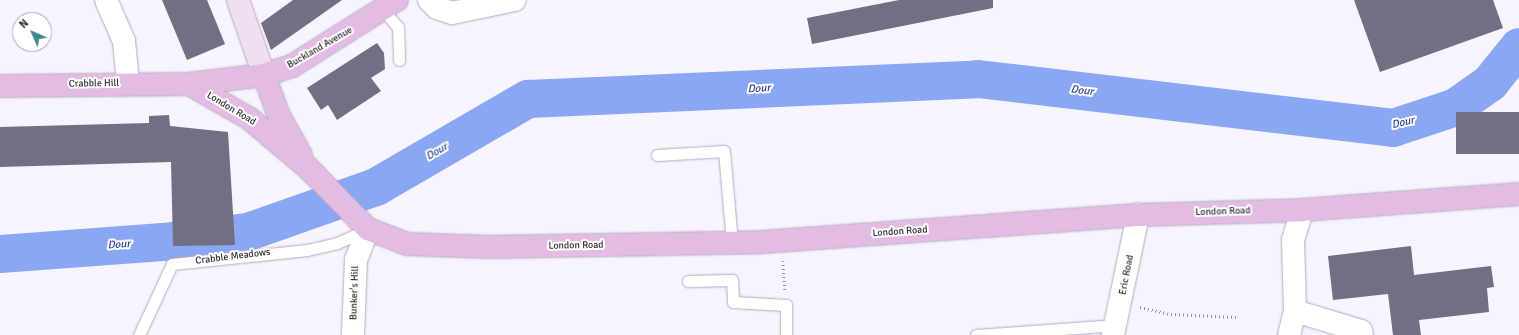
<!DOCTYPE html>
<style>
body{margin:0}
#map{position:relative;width:1519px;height:335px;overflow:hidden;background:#f8f4fd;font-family:Signika,sans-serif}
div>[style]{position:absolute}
.river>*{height:38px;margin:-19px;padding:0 19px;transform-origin:19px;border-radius:19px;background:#8aa7f4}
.building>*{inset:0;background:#706f84;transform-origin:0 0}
.path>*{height:2.5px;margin-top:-1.25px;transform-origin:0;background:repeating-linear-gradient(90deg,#95919a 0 1px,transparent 0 4px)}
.roads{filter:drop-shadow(0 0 1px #b4aac0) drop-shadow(0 0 1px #b4aac0)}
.lane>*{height:11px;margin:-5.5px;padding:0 5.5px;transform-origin:5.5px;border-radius:5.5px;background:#fff}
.street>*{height:22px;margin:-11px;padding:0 11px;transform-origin:11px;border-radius:11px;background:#fff}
.secondary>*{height:22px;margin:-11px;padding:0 11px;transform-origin:11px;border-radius:11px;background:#f1def1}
.primary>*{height:22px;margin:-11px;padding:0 11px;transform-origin:11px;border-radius:11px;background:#e3bce3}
span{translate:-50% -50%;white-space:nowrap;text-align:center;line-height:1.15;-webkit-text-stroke:4px #fff;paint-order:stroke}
.street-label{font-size:10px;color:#302c35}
.water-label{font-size:11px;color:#2a439b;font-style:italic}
.north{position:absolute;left:12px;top:12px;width:40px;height:40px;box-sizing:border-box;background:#fff;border:1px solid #acabae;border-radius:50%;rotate:315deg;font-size:11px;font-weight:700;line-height:16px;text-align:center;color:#302c35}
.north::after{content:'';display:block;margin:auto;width:14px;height:18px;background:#408691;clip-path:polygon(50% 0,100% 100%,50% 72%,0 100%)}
</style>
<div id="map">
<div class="river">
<div style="left:0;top:254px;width:163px;rotate:-4.2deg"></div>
<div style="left:163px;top:242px;width:86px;rotate:-6.7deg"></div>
<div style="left:248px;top:232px;width:136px;rotate:-19.4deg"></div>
<div style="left:376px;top:187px;width:176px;rotate:-30.1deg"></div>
<div style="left:528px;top:99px;width:450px;rotate:-2.5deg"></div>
<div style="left:978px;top:79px;width:418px;rotate:6.7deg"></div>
<div style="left:1393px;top:128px;width:66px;rotate:-18.4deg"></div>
<div style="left:1456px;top:107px;width:42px;rotate:-35.2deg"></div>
<div style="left:1490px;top:83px;width:46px;rotate:-51.1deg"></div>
</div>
<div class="building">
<div style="clip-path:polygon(162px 0,207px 0,225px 44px,187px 60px)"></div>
<div style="clip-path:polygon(293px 0,342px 0,271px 50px,261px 23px)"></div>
<div style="clip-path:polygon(899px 0,993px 0,993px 8px,812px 44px,807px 18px)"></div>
<div style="clip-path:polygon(1354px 0,1493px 0,1503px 28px,1380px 72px)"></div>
<div style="clip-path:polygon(377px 43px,384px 53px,385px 69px,371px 78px,381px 91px,337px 120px,328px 105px,321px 110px,307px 88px)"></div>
<div style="left:1519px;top:112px;width:42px;height:63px;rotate:90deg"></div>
<div style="clip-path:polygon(169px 115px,170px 126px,228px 132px,235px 245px,173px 246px,171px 162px,0 167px,0 127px,149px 123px,149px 116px)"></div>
<div style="clip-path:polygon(1411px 246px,1414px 275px,1491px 266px,1494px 287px,1487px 288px,1489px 312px,1419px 320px,1421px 335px,1393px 335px,1388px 294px,1333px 300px,1328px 256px)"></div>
</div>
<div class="path">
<div style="left:783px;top:261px;width:29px;rotate:86deg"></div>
<div style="left:1140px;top:307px;width:32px;rotate:13deg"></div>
<div style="left:1171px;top:314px;width:65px;rotate:2.6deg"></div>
</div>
<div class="roads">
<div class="lane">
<div style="left:383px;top:10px;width:23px;rotate:49deg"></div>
<div style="left:398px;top:27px;width:33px;rotate:88deg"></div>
<div style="left:657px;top:155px;width:67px;rotate:-3.4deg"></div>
<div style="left:724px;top:151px;width:92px;rotate:85deg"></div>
<div style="left:688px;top:281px;width:44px;rotate:-1.3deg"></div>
<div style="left:732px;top:280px;width:22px;rotate:87deg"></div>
<div style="left:733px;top:302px;width:53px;rotate:3.2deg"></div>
<div style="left:786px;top:305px;width:30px;rotate:90deg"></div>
<div style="left:139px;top:335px;width:78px;rotate:-65.1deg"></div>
<div style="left:172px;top:264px;width:136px;rotate:-5.9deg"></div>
<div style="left:307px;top:250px;width:31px;rotate:-13deg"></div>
<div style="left:337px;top:243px;width:34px;rotate:-24deg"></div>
<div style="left:976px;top:335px;width:139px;rotate:-4.1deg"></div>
</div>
<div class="street">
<div style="left:106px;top:0;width:45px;rotate:66.3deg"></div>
<div style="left:124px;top:41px;width:42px;rotate:84.6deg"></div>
<div style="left:429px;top:0;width:11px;rotate:45deg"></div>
<div style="left:437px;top:8px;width:16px;rotate:18deg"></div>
<div style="left:452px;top:13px;width:64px;rotate:-11.7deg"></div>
<div style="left:1295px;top:311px;width:69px;rotate:16.9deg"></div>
<div style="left:1361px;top:331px;width:4px;rotate:76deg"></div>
<div style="left:353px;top:335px;width:75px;rotate:-87.7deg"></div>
<div style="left:356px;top:260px;width:33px;rotate:-69deg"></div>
<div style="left:1113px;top:335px;width:123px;rotate:-78.2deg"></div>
<div style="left:1289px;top:335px;width:25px;rotate:-76deg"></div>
<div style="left:1295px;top:311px;width:71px;rotate:-91.6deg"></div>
<div style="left:1293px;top:240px;width:31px;rotate:-73deg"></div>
</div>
<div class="secondary">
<div style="left:238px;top:0;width:79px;rotate:70.9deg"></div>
</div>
<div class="primary">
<div style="left:264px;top:75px;width:44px;rotate:69.9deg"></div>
<div style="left:279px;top:116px;width:45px;rotate:60.6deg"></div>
<div style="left:189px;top:84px;width:70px;rotate:29.8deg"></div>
<div style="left:250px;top:119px;width:76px;rotate:40.2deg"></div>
<div style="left:308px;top:168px;width:86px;rotate:45.5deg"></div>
<div style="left:368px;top:229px;width:42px;rotate:21deg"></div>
<div style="left:407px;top:244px;width:82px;rotate:2.1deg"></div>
<div style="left:489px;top:247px;width:273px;rotate:-1deg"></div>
<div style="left:762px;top:242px;width:377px;rotate:-4.1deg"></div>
<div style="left:1138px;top:215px;width:164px;rotate:-1.7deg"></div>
<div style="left:1302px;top:210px;width:218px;rotate:-4.2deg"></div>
<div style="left:0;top:86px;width:189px;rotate:-0.6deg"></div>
<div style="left:189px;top:84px;width:76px;rotate:-6.8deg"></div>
<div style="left:264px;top:75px;width:29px;rotate:-18deg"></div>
<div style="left:292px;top:66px;width:124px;rotate:-32.2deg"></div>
</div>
</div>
<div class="street-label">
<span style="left:320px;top:48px;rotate:-30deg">Buckland Avenue</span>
<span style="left:94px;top:84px;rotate:-1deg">Crabble Hill</span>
<span style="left:231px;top:109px;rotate:31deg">London Road</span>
<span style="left:1223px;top:212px;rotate:-2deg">London Road</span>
<span style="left:900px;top:232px;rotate:-4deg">London Road</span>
<span style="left:576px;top:246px;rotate:-1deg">London Road</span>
<span style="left:233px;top:257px;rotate:-7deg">Crabble Meadows</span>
<span style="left:1127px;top:275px;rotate:-79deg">Eric Road</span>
<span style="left:355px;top:293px;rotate:-88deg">Bunker's Hill</span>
</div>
<div class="water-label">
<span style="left:759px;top:89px;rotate:-3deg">Dour</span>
<span style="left:1082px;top:91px;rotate:7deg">Dour</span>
<span style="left:1403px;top:123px;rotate:-13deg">Dour</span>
<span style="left:437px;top:152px;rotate:-30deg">Dour</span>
<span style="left:119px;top:245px;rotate:-4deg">Dour</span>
</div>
<div class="north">N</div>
</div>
